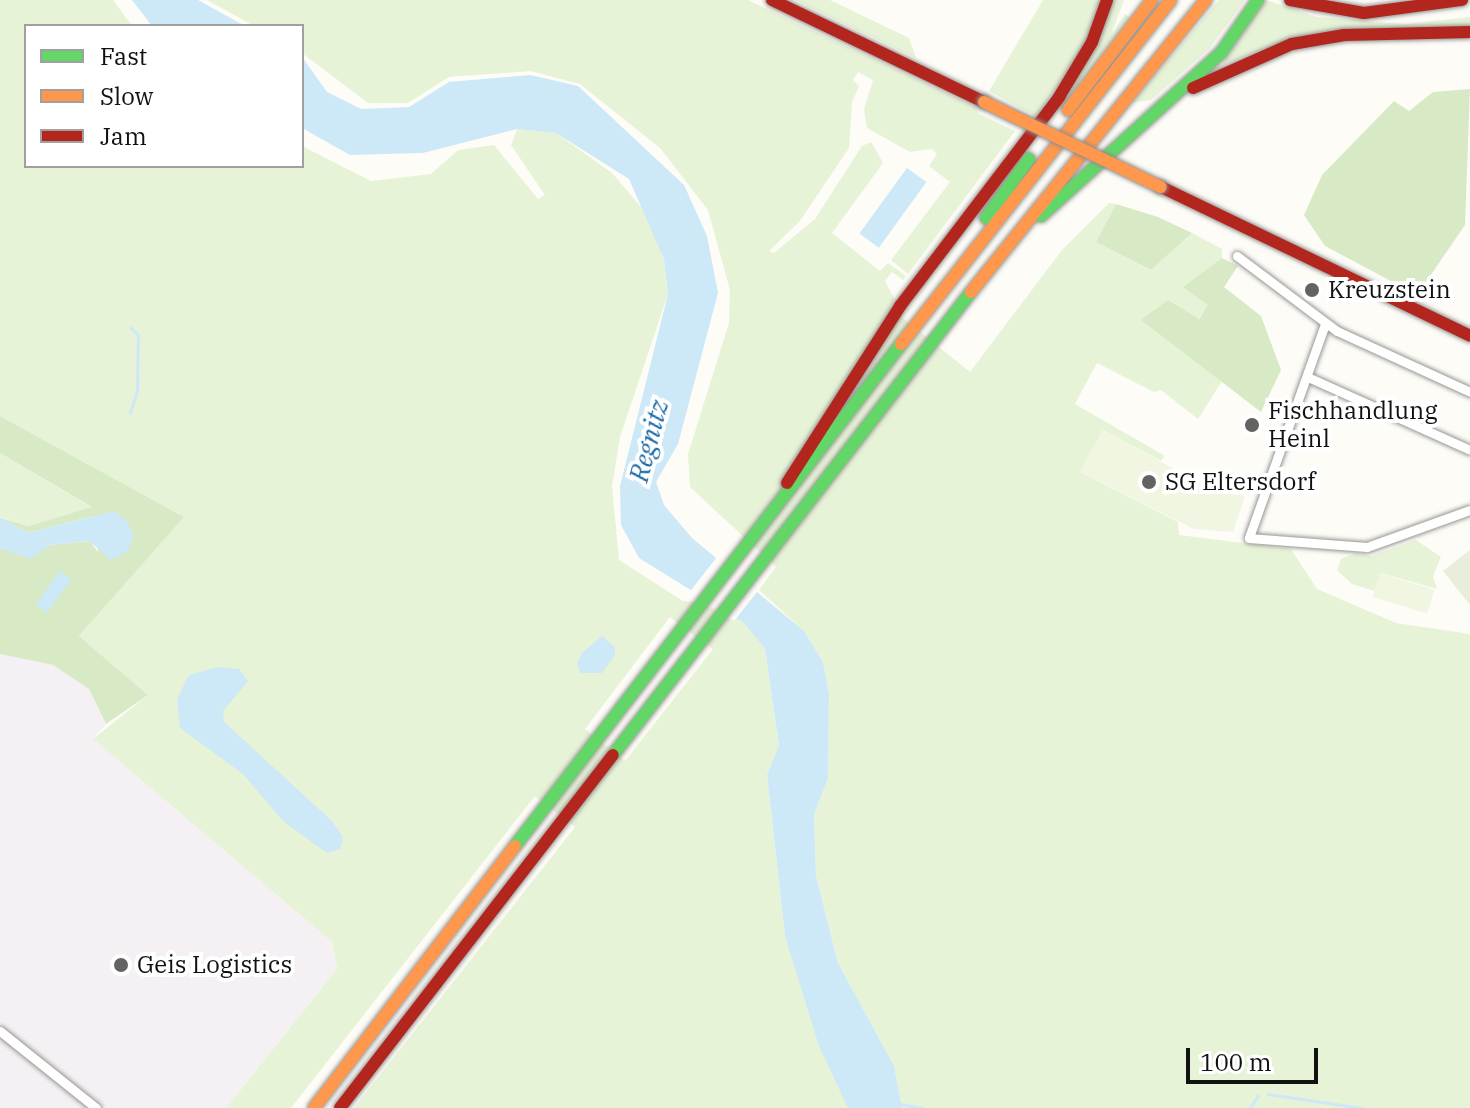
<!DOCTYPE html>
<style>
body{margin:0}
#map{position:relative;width:1470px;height:1108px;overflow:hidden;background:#fdfcf7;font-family:"IBM Plex Serif",serif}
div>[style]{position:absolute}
.industrial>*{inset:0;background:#f5f0f3}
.green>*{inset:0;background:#e7f3d7}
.forest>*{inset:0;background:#d8eac5}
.cemetery>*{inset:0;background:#e9eedb}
.pitch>*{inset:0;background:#f0f6e1;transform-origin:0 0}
.water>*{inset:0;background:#cde8f7;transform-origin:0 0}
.pier>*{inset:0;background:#fdfcf7}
.stream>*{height:3px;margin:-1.5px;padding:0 1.5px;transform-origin:1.5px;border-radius:1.5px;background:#cde8f7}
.roads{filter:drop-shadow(0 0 2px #979795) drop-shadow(0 0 2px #979795)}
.street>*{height:9px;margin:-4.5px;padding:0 4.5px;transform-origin:4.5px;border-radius:4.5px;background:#fffffe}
.fast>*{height:12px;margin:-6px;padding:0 6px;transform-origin:6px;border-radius:6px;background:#63d668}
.slow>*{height:12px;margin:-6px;padding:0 6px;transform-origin:6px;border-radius:6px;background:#ff974d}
.jam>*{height:12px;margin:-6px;padding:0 6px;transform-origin:6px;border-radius:6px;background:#b3261e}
.bridges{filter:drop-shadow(0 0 2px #8e8d8b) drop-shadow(0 0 2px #8e8d8b)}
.slow-bridge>*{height:12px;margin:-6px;padding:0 6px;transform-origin:6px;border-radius:6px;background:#ff974d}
.dots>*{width:22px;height:22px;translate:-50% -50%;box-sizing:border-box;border:4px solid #fff;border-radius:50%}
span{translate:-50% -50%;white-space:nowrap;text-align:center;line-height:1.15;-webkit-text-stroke:8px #fff;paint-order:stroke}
.poi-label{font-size:24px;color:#111}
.left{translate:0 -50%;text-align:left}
.water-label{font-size:26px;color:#1768a6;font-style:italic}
.legend{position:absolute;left:24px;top:24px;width:280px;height:144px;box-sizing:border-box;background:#fff;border:2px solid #a0a0a0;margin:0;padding:10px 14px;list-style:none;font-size:24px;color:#111}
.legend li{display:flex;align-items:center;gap:16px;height:40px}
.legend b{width:40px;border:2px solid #a0a0a0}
.scale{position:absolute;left:1186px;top:1048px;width:132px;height:36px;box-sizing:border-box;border:4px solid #111;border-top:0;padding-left:10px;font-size:24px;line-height:28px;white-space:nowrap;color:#111;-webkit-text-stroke:6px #fff;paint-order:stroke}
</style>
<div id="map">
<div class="industrial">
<div style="clip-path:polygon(0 654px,53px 665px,89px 689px,106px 724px,93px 739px,332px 942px,337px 969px,226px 1108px,0 1108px)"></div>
</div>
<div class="green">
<div style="clip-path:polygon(evenodd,0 0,113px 0,132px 26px,26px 26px,26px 166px,302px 166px,302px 146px,371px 181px,431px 174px,458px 150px,494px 145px,538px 199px,545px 195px,511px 145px,517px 129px,556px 133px,612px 173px,647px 214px,664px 259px,668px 294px,620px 437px,612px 486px,619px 560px,683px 601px,712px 604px,744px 623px,765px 649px,779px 745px,767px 775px,785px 936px,848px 1108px,354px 1108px,575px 827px,535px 796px,291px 1108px,226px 1108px,337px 969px,332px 942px,93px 739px,148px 695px,79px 636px,184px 517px,0 416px,0 0,670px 617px,713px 649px,625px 761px,585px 729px,670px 617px)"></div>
<div style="clip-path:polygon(207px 0,748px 0,975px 107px,979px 114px,1015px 131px,908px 274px,891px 260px,950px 182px,929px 166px,937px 154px,932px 149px,910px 152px,867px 128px,864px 109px,873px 80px,858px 72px,853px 80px,859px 86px,852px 102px,849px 148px,800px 221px,769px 251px,774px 253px,815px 219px,862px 146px,871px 142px,883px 163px,832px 233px,880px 271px,888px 263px,906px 276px,903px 280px,892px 272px,885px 281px,895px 300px,889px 307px,970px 372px,1062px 250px,1109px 203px,1116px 204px,1096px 242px,1151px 270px,1192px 233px,1222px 249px,1222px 258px,1184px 287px,1209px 305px,1198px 319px,1142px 320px,1222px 381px,1198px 419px,1161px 390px,1154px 392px,1097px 363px,1075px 404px,1165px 456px,1161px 461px,1103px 430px,1080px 472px,1178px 522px,1179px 535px,1291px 549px,1317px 589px,1396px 623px,1470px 634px,1470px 1108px,902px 1108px,894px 1066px,838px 963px,816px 875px,814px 815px,828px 778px,829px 694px,823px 662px,804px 631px,759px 590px,776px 567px,690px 487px,688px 454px,729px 323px,730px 290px,708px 210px,660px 148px,580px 84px,531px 71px,449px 77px,408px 103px,368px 103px,302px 53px,302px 26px,254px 26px)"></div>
<div style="clip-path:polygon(795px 0,830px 0,909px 38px,916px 58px)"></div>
<div style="clip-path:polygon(1043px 0,1101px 0,1087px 39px,1037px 117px,989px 91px)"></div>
<div style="clip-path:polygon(1113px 0,1124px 0,1111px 35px,1125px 14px,1130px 18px,1058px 112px)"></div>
<div style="clip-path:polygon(1219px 0,1245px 0,1209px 49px,1151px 100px,1132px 103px)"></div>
<div style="clip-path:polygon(1266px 0,1316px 17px,1405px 24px,1470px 17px,1470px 26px,1295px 37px,1222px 65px)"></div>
<div style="clip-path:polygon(0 453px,93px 508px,29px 526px,0 517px)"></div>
<div style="clip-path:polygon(1416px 540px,1441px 557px,1433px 576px,1437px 589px,1381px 573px,1375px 591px,1352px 584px,1337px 570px,1341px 559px,1356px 553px,1371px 556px)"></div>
</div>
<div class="forest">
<div style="clip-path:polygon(1470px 89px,1465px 225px,1417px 295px,1325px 246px,1304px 215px,1322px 175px,1394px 101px,1409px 111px,1433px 92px)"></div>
<div style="clip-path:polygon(1116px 204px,1158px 217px,1192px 233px,1151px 270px,1096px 242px)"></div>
<div style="clip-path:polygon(1222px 258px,1238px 266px,1224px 287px,1261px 316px,1281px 370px,1261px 412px,1141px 320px,1168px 300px,1199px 319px,1208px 305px,1183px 287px)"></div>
<div style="clip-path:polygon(0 416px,184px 517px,79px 636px,148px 695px,106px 724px,89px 689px,53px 665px,0 654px,0 548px,31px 558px,49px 545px,90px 541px,98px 552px,94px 516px,28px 533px,1px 518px,29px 526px,92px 507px,0 453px)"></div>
</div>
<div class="cemetery">
<div style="clip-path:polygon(1470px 550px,1470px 605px,1443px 571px)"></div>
</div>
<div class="pitch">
<div style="clip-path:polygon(1103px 430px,1216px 492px,1245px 496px,1233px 532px,1194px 529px,1080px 472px)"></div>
<div style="left:1380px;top:573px;width:57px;height:25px;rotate:17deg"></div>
</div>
<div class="water">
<div style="clip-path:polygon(132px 0,198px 0,245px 26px,152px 26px)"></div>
<div style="clip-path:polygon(302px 57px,327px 92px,361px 109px,409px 107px,449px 82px,530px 75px,578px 86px,684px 185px,707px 236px,718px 293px,678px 444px,656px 482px,664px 505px,692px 538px,804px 631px,823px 662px,829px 694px,828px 778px,814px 815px,816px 875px,838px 963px,894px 1066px,902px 1108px,848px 1108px,819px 1046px,785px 936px,767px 775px,779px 745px,765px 649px,744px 623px,639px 558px,621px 525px,620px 486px,668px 294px,664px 259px,629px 179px,556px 133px,517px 129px,423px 153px,350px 155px,302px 128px)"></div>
<div style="left:907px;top:168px;width:24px;height:81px;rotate:36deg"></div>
<div style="clip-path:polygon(114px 511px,127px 521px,134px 537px,128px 551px,111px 560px,89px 541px,49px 545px,31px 559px,0 548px,0 517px,28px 533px)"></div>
<div style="left:60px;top:571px;width:14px;height:41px;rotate:36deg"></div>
<div style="clip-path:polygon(602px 636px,615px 647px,615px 655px,602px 673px,580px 673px,577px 663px,582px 653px)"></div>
<div style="clip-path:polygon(218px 667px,239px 669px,248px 681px,223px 711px,224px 722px,332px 821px,343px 837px,340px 849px,327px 853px,283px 821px,243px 774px,180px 728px,177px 699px,189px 675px)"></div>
</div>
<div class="pier">
<div style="clip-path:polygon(720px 553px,761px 587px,734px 621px,688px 594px)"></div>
</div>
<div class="stream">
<div style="left:130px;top:413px;width:24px;rotate:-73deg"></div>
<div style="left:137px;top:390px;width:55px;rotate:-89deg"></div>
<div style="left:138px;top:335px;width:11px;rotate:-135deg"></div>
<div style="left:1268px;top:1094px;width:95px;rotate:8.5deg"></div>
<div style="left:900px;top:1104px;width:23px;rotate:10deg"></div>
<div style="left:1250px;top:1108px;width:15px;rotate:-58deg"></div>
</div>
<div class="roads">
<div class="street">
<div style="left:1237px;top:256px;width:125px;rotate:36.9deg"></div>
<div style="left:1337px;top:331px;width:146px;rotate:24.6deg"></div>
<div style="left:1325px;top:324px;width:227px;rotate:109.6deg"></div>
<div style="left:1249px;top:538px;width:118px;rotate:4.4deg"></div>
<div style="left:1367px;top:547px;width:109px;rotate:-19.8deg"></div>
<div style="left:1310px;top:378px;width:175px;rotate:24.2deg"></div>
<div style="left:0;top:1031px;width:123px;rotate:38.7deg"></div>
</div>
<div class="fast">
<div style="left:1041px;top:216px;width:243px;rotate:-42.2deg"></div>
<div style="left:1221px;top:53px;width:65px;rotate:-55.1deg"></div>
<div style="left:986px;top:218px;width:73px;rotate:-53.9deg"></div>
<div style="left:613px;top:755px;width:585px;rotate:-52.29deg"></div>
<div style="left:515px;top:846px;width:633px;rotate:-52.44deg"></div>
</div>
<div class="slow">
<div style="left:1068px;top:110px;width:138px;rotate:-52.6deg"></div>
<div style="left:971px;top:292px;width:375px;rotate:-51.2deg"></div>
<div style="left:901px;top:344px;width:437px;rotate:-51.9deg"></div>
<div style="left:314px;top:1108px;width:330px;rotate:-52.5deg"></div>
</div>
<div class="jam">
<div style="left:772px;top:0;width:235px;rotate:25.7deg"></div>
<div style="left:1290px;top:0;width:75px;rotate:10deg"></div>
<div style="left:1364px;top:13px;width:99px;rotate:-7.6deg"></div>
<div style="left:1193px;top:88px;width:108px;rotate:-24deg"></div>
<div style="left:1292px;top:44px;width:53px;rotate:-9.8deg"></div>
<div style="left:1344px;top:35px;width:126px;rotate:-1.4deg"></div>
<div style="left:1161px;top:187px;width:343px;rotate:25.7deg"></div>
<div style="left:787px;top:483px;width:210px;rotate:-57.4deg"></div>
<div style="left:900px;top:306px;width:263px;rotate:-52.7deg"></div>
<div style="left:1059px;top:97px;width:64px;rotate:-59deg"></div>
<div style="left:1092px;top:42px;width:45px;rotate:-70.3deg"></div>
<div style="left:340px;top:1108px;width:446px;rotate:-52.3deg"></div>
</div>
</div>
<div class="bridges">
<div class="slow-bridge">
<div style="left:984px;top:102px;width:196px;rotate:25.7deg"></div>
</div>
</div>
<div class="dots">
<div style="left:1312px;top:290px;background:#646362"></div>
<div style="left:1252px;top:425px;background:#646362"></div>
<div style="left:1149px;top:482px;background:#646362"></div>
<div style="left:121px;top:965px;background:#646362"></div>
</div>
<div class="poi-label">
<span class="left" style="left:1328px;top:290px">Kreuzstein</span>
<span class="left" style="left:1268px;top:425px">Fischhandlung<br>Heinl</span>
<span class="left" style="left:1165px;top:482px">SG Eltersdorf</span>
<span class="left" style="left:137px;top:965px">Geis Logistics</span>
</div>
<div class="water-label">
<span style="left:649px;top:441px;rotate:-75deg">Regnitz</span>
</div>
<ul class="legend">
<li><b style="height:10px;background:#63d668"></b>Fast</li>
<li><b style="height:10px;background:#ff974d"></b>Slow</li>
<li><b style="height:10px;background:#b3261e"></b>Jam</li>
</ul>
<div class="scale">100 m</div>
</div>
